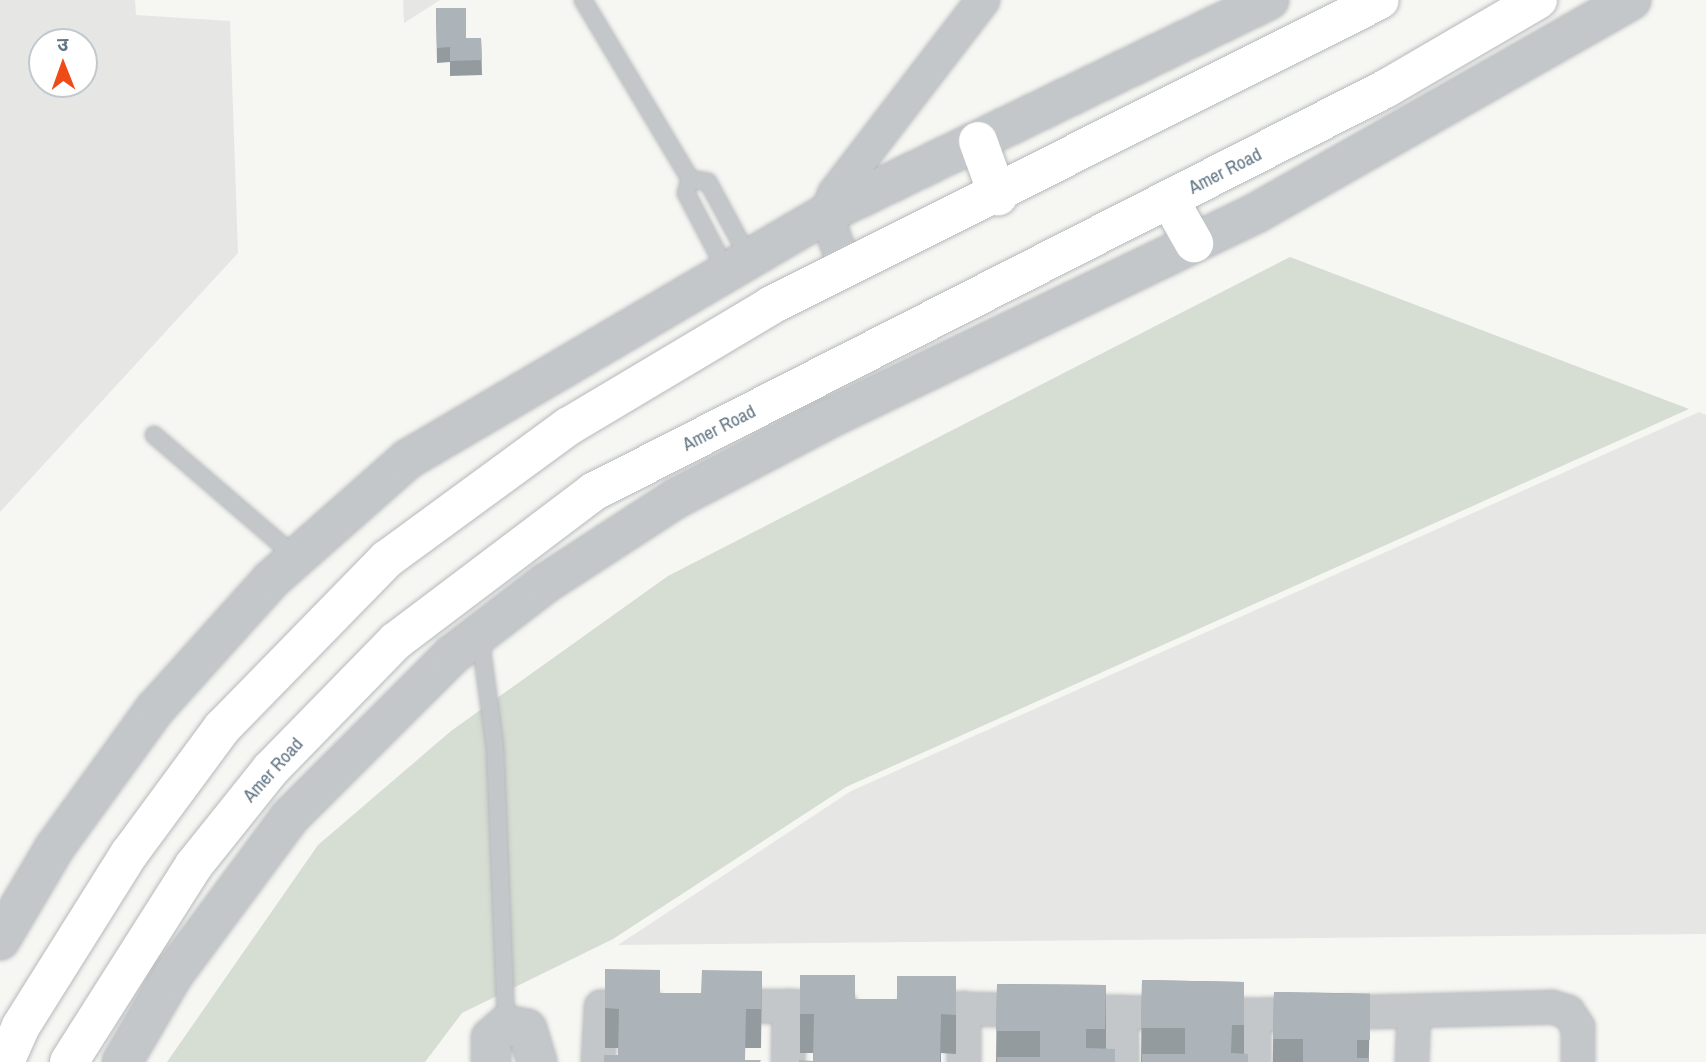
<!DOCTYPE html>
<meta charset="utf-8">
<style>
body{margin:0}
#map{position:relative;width:1706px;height:1062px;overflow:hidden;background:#f6f6f2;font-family:"Archivo Narrow","Noto Sans Devanagari",sans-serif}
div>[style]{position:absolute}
.built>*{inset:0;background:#e6e7e5}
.green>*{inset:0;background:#d6ddd2}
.roads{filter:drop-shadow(0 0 2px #b5b9bc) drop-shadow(0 0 2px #b5b9bc)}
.service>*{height:16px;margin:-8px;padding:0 8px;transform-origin:8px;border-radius:8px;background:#c3c7ca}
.minor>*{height:32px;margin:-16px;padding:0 16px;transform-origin:16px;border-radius:16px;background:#c3c7ca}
.tertiary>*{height:38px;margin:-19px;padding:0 19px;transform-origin:19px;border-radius:19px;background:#c3c7ca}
.trunk>*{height:38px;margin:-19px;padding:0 19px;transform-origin:19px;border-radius:19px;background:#fff}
.wall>*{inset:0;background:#949b9f;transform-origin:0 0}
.building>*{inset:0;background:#acb4b9}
span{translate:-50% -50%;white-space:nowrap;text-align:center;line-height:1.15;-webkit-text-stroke:7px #fff;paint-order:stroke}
.street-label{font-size:19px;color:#637685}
.north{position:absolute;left:28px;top:28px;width:70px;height:70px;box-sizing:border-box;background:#fff;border:2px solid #c1c8ce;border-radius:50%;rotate:359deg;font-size:19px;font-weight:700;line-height:28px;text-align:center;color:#637685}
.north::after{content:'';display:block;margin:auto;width:24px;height:32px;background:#ee4b19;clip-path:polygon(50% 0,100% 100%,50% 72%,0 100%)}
</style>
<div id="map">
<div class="built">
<div style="clip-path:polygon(evenodd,0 0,135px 0,136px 15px,230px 21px,238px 253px,0 512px,0 0,42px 42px,84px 42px,84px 84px,42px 84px,42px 42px)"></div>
<div style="clip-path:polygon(403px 0,440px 0,404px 23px)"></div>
<div style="clip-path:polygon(1699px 412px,1706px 415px,1706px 934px,618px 945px,851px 791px)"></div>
</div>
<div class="green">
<div style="clip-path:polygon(1290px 257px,1689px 409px,846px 787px,613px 939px,462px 1013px,425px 1062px,167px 1062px,318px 845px,451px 731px,668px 576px)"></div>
</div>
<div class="roads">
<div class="service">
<div style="left:583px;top:0;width:209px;rotate:59.1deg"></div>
<div style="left:690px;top:179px;width:15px;rotate:106deg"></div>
<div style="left:686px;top:193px;width:87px;rotate:62.5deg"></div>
<div style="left:690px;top:179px;width:18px;rotate:9deg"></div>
<div style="left:708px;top:182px;width:86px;rotate:61.7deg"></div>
<div style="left:154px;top:435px;width:187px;rotate:40.7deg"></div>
<div style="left:480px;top:637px;width:111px;rotate:82.2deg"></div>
<div style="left:495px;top:747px;width:278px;rotate:87.7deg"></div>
</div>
<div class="minor">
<div style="left:845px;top:267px;width:56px;rotate:-109.7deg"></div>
<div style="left:826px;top:214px;width:23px;rotate:-67deg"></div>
<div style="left:835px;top:193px;width:243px;rotate:-52.5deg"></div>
<div style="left:718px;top:1006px;width:123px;rotate:0.5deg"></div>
<div style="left:914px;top:1008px;width:340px;rotate:1.2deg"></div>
<div style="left:1254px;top:1015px;width:298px;rotate:-1.5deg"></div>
<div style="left:1552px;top:1007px;width:17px;rotate:17deg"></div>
<div style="left:1568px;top:1012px;width:18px;rotate:56deg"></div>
<div style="left:1578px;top:1027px;width:35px;rotate:90deg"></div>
<div style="left:1121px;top:1012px;width:50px;rotate:88.9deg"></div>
<div style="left:598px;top:1062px;width:55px;rotate:-86.9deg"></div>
<div style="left:601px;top:1007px;width:47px;rotate:-1.2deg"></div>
<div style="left:788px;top:1062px;width:56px;rotate:-89deg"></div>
<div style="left:964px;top:1062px;width:54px;rotate:-90deg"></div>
<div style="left:1254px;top:1062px;width:47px;rotate:-90deg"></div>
<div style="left:1412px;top:1062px;width:51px;rotate:-87.8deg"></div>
</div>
<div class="tertiary">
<div style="left:0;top:940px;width:108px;rotate:-59.4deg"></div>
<div style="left:55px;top:847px;width:170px;rotate:-54.1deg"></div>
<div style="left:155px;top:709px;width:173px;rotate:-48deg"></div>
<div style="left:271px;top:580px;width:183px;rotate:-41.5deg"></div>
<div style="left:408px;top:459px;width:485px;rotate:-30.4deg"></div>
<div style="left:826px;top:214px;width:492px;rotate:-25.8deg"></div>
<div style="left:122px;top:1062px;width:101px;rotate:-59.6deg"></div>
<div style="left:173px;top:975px;width:195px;rotate:-53.5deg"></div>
<div style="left:289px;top:818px;width:231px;rotate:-45deg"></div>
<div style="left:452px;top:655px;width:118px;rotate:-37.5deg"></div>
<div style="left:546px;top:583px;width:156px;rotate:-33deg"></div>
<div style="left:677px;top:498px;width:168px;rotate:-27.6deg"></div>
<div style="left:826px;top:420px;width:479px;rotate:-25.7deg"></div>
<div style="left:1258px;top:212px;width:429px;rotate:-29.6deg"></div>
<div style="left:491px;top:1062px;width:24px;rotate:-90deg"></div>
<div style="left:491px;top:1038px;width:20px;rotate:-41deg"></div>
<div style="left:506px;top:1025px;width:21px;rotate:11deg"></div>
<div style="left:527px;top:1029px;width:34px;rotate:73deg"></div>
</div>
<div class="trunk">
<div style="left:978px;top:141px;width:59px;rotate:70deg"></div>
<div style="left:1169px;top:199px;width:51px;rotate:60.4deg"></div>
<div style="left:5px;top:1062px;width:39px;rotate:-66deg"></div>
<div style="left:21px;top:1026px;width:203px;rotate:-57.9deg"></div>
<div style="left:129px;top:854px;width:157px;rotate:-53.6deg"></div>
<div style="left:222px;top:728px;width:236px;rotate:-45.7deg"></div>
<div style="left:387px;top:559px;width:225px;rotate:-36.2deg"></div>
<div style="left:569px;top:426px;width:234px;rotate:-30.8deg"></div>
<div style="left:770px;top:306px;width:682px;rotate:-26.64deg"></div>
<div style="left:69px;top:1062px;width:233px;rotate:-57.6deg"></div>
<div style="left:194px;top:865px;width:122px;rotate:-51.3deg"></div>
<div style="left:270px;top:770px;width:180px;rotate:-45.7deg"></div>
<div style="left:396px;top:641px;width:247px;rotate:-37.1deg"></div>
<div style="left:593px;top:492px;width:889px;rotate:-26.97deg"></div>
<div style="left:1385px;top:89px;width:177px;rotate:-30.2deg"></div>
</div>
</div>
<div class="wall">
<div style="clip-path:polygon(436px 8px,466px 38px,481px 38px,482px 75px,450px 76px,450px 62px,437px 63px)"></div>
<div style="clip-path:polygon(605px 969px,660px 993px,701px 993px,762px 971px,761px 1048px,746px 1048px,618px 1055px,618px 1048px,605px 1048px)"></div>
<div style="clip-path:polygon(800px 975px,855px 999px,897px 999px,956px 976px,956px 1054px,941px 1053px,941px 1062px,799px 1062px,813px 1061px,813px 1053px,800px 1053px)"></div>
<div style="clip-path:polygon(1142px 980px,1244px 982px,1244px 1053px,1248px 1062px,1141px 1062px)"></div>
<div style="clip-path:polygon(997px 984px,1106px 985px,1106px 1048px,1115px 1062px,996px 1062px)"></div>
<div style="left:1274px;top:992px;width:96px;height:70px;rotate:1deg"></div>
</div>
<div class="building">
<div style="clip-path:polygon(436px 8px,466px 8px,466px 38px,481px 38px,482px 60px,450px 61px,450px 47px,437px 48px)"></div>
<div style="clip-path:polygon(605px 969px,660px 970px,660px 993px,701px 993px,702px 970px,762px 971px,761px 1009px,746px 1009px,745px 1060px,761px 1060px,760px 1062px,604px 1062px,604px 1055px,618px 1055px,619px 1009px,605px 1008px)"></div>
<div style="clip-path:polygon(800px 975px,855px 975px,855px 999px,897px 999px,897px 976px,956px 976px,956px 1015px,941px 1014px,940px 1062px,799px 1062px,799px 1060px,813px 1061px,814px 1014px,800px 1014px)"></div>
<div style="clip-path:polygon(1142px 980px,1244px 982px,1244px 1025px,1232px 1025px,1231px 1053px,1248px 1054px,1248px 1062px,1142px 1062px,1142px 1054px,1185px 1054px,1185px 1028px,1141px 1028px)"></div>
<div style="clip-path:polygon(997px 984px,1106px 985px,1105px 1029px,1086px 1029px,1086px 1048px,1115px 1049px,1115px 1062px,997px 1062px,997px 1057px,1040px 1057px,1040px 1031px,996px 1031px)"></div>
<div style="clip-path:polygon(1274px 992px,1370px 994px,1370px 1040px,1357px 1040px,1357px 1058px,1369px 1058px,1369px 1062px,1303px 1062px,1303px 1039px,1273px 1039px)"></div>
</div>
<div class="street-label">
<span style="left:1225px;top:171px;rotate:-27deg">Amer Road</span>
<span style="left:719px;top:428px;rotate:-27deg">Amer Road</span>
<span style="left:273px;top:770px;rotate:-48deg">Amer Road</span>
</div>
<div class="north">उ</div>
</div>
